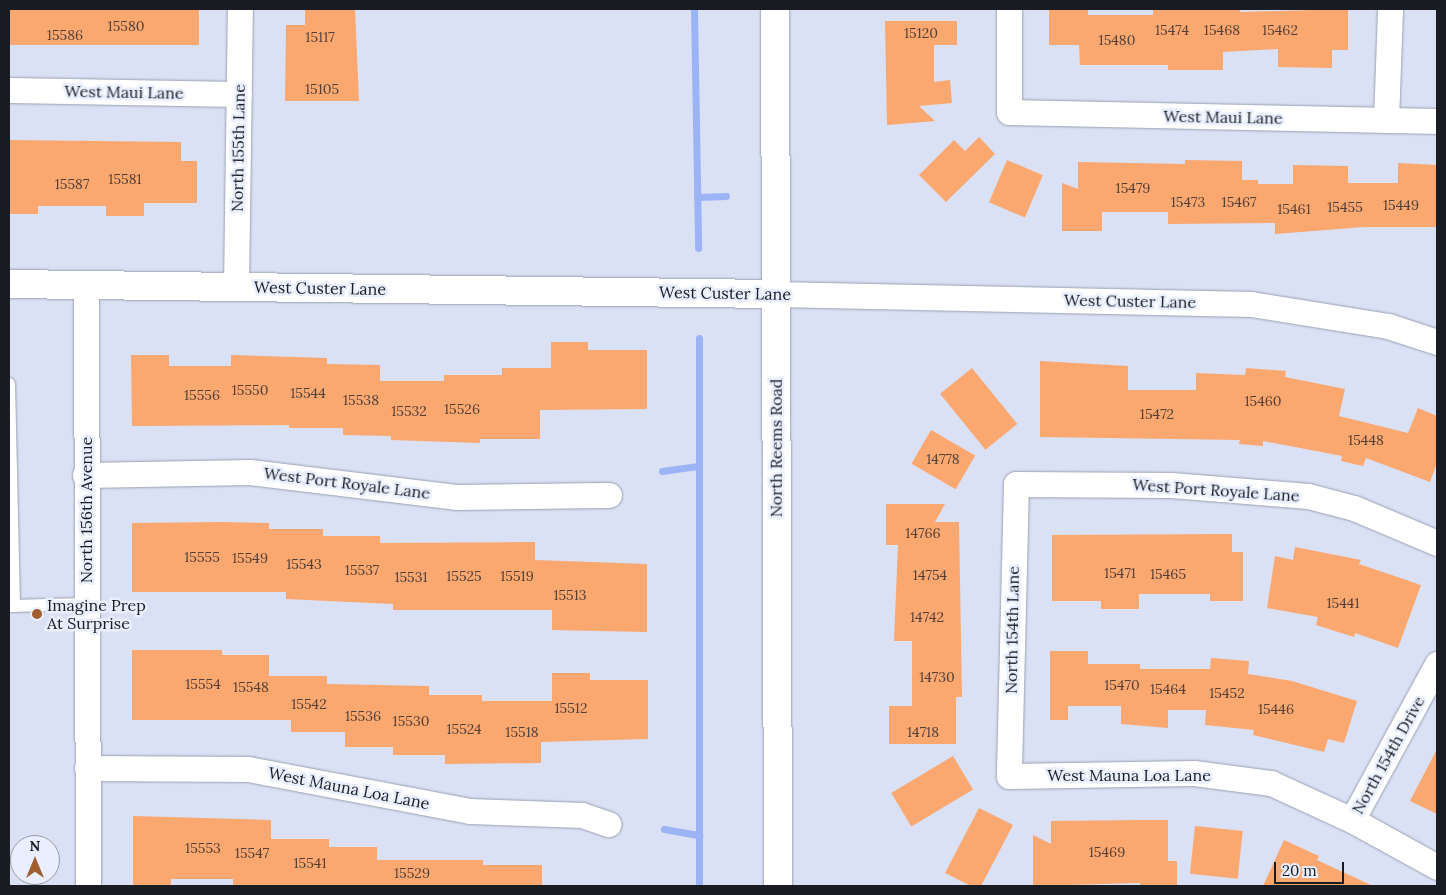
<!DOCTYPE html>
<style>
body{margin:0}
#map{position:relative;width:1446px;height:895px;overflow:hidden;background:#dae1f4;font-family:Lora,serif}
div>[style]{position:absolute}
.stream>*{height:7px;margin:-3.5px;padding:0 3.5px;transform-origin:3.5px;border-radius:3.5px;background:#9cb3f5}
.building>*{inset:0;background:#fba770;transform-origin:0 0}
.roads{filter:drop-shadow(0 0 1px #99a0b1) drop-shadow(0 0 1px #99a0b1)}
.lane>*{height:12px;margin:-6px;padding:0 6px;transform-origin:6px;border-radius:6px;background:#fff}
.street>*{height:25px;margin:-12.5px;padding:0 12.5px;transform-origin:12.5px;border-radius:12.5px;background:#fff}
.secondary>*{height:28px;margin:-14px;padding:0 14px;transform-origin:14px;border-radius:14px;background:#fff}
.dots>*{width:14px;height:14px;translate:-50% -50%;box-sizing:border-box;border:2px solid #e9effe;border-radius:50%}
span{translate:-50% -50%;white-space:nowrap;text-align:center;line-height:1.15;-webkit-text-stroke:5px #e9effe;paint-order:stroke}
.number-label{font-size:14px;color:#523f36}
.number-label span{-webkit-text-stroke-width:0}
.street-label{font-size:16px;color:#191c22}
.poi-label{font-size:16px;color:#191c22}
.left{translate:0 -50%;text-align:left}
.frame{position:absolute;inset:0;border:10px solid #191c22;pointer-events:none}
.north{position:absolute;left:10px;top:835px;width:50px;height:50px;box-sizing:border-box;background:#e9effe;border:1px solid #969ba6;border-radius:50%;rotate:0deg;font-size:14px;font-weight:700;line-height:20px;text-align:center;color:#191c22}
.north::after{content:'';display:block;margin:auto;width:18px;height:22px;background:#a25e2e;clip-path:polygon(50% 0,100% 100%,50% 72%,0 100%)}
.scale{position:absolute;left:1274px;top:862px;width:70px;height:22px;box-sizing:border-box;border:2px solid #191c22;border-top:0;padding-left:6px;font-size:15px;line-height:18px;white-space:nowrap;color:#191c22;-webkit-text-stroke:4px #e9effe;paint-order:stroke}
</style>
<div id="map">
<div class="stream">
<div style="left:694px;top:9px;width:239px;rotate:89deg"></div>
<div style="left:697px;top:197px;width:29px;rotate:-2deg"></div>
<div style="left:699px;top:338px;width:548px;rotate:90deg"></div>
<div style="left:662px;top:471px;width:37px;rotate:-8deg"></div>
<div style="left:664px;top:829px;width:36px;rotate:10deg"></div>
</div>
<div class="building">
<div style="left:9px;top:9px;width:190px;height:36px"></div>
<div style="clip-path:polygon(305px 9px,355px 9px,359px 101px,285px 101px,286px 25px,305px 25px)"></div>
<div style="clip-path:polygon(1049px 9px,1088px 9px,1088px 15px,1153px 15px,1153px 9px,1240px 9px,1240px 12px,1348px 9px,1348px 50px,1332px 50px,1332px 68px,1278px 67px,1278px 49px,1223px 52px,1223px 70px,1168px 70px,1168px 65px,1080px 65px,1079px 45px,1049px 45px)"></div>
<div style="clip-path:polygon(885px 21px,957px 21px,957px 45px,934px 45px,934px 82px,950px 80px,952px 103px,919px 106px,935px 121px,887px 125px)"></div>
<div style="clip-path:polygon(979px 137px,995px 154px,946px 202px,919px 175px,954px 140px,965px 151px)"></div>
<div style="clip-path:polygon(9px 140px,181px 142px,181px 161px,197px 161px,197px 203px,144px 203px,144px 216px,106px 216px,106px 206px,38px 206px,38px 214px,9px 214px)"></div>
<div style="left:1007px;top:160px;width:39px;height:46px;rotate:23deg"></div>
<div style="clip-path:polygon(1185px 160px,1242px 161px,1242px 180px,1258px 180px,1258px 184px,1293px 184px,1293px 165px,1348px 166px,1348px 183px,1398px 183px,1398px 163px,1437px 165px,1437px 227px,1364px 227px,1275px 234px,1275px 223px,1168px 224px,1168px 212px,1102px 212px,1102px 231px,1062px 231px,1062px 183px,1078px 189px,1078px 162px,1185px 164px)"></div>
<div style="clip-path:polygon(551px 342px,588px 342px,588px 350px,647px 350px,647px 409px,540px 410px,540px 439px,480px 439px,480px 443px,391px 440px,391px 436px,343px 435px,343px 428px,289px 428px,289px 425px,132px 426px,131px 355px,169px 355px,169px 366px,231px 366px,231px 355px,327px 358px,327px 364px,380px 365px,380px 381px,444px 381px,444px 375px,502px 375px,502px 368px,551px 368px)"></div>
<div style="clip-path:polygon(1040px 361px,1128px 366px,1128px 390px,1196px 390px,1196px 373px,1245px 375px,1246px 368px,1286px 371px,1285px 377px,1345px 389px,1339px 416px,1408px 433px,1418px 408px,1437px 416px,1437px 463px,1430px 482px,1366px 458px,1363px 466px,1341px 461px,1342px 456px,1263px 441px,1263px 446px,1239px 444px,1240px 440px,1040px 437px)"></div>
<div style="left:972px;top:368px;width:72px;height:41px;rotate:51deg"></div>
<div style="left:931px;top:430px;width:51px;height:39px;rotate:30deg"></div>
<div style="clip-path:polygon(886px 504px,945px 504px,935px 522px,959px 522px,962px 697px,956px 697px,956px 744px,889px 744px,889px 706px,912px 706px,912px 641px,894px 641px,898px 545px,886px 545px)"></div>
<div style="clip-path:polygon(222px 522px,269px 523px,269px 529px,323px 529px,323px 536px,380px 536px,380px 543px,535px 542px,535px 560px,647px 564px,647px 632px,552px 630px,552px 610px,393px 610px,393px 604px,286px 599px,286px 592px,132px 592px,132px 523px)"></div>
<div style="clip-path:polygon(1232px 534px,1232px 552px,1243px 552px,1243px 601px,1210px 601px,1210px 594px,1139px 594px,1139px 609px,1101px 609px,1101px 601px,1052px 601px,1052px 535px)"></div>
<div style="clip-path:polygon(1295px 547px,1361px 560px,1359px 564px,1421px 585px,1398px 648px,1355px 633px,1354px 637px,1316px 625px,1318px 617px,1267px 608px,1275px 556px,1293px 560px)"></div>
<div style="clip-path:polygon(132px 650px,222px 650px,222px 655px,269px 655px,269px 676px,327px 676px,327px 684px,429px 686px,429px 695px,482px 695px,482px 701px,552px 701px,552px 673px,590px 673px,590px 680px,648px 680px,648px 739px,541px 742px,541px 763px,445px 764px,445px 755px,393px 755px,393px 747px,345px 747px,345px 732px,291px 732px,291px 720px,132px 720px)"></div>
<div style="clip-path:polygon(1050px 651px,1088px 651px,1088px 664px,1140px 664px,1140px 669px,1210px 669px,1211px 658px,1249px 661px,1248px 674px,1292px 681px,1357px 701px,1344px 743px,1328px 739px,1324px 752px,1253px 735px,1254px 730px,1205px 725px,1206px 710px,1168px 710px,1168px 728px,1121px 724px,1121px 706px,1068px 706px,1068px 720px,1050px 720px)"></div>
<div style="clip-path:polygon(1437px 749px,1437px 814px,1410px 801px)"></div>
<div style="left:953px;top:756px;width:39px;height:72px;rotate:59deg"></div>
<div style="clip-path:polygon(979px 808px,1013px 825px,981px 886px,971px 886px,945px 873px)"></div>
<div style="clip-path:polygon(133px 816px,271px 820px,271px 839px,329px 839px,329px 847px,377px 847px,377px 860px,483px 860px,483px 865px,542px 865px,542px 886px,233px 886px,233px 879px,171px 879px,171px 885px,133px 885px)"></div>
<div style="clip-path:polygon(1140px 820px,1168px 820px,1168px 861px,1177px 861px,1177px 886px,1140px 886px,1140px 883px,1033px 886px,1033px 835px,1051px 844px,1051px 821px)"></div>
<div style="left:1195px;top:826px;width:48px;height:48px;rotate:6deg"></div>
<div style="clip-path:polygon(1284px 840px,1319px 856px,1317px 860px,1373px 886px,1263px 886px)"></div>
</div>
<div class="roads">
<div class="lane">
<div style="left:9px;top:384px;width:222px;rotate:88.7deg"></div>
<div style="left:9px;top:606px;width:77px;rotate:-1.5deg"></div>
</div>
<div class="street">
<div style="left:1009px;top:9px;width:103px;rotate:90deg"></div>
<div style="left:1009px;top:112px;width:428px;rotate:1.2deg"></div>
<div style="left:9px;top:90px;width:230px;rotate:1deg"></div>
<div style="left:1386px;top:120px;width:111px;rotate:-87.9deg"></div>
<div style="left:86px;top:284px;width:602px;rotate:89.81deg"></div>
<div style="left:236px;top:287px;width:278px;rotate:-89.2deg"></div>
<div style="left:776px;top:294px;width:475px;rotate:1.2deg"></div>
<div style="left:1251px;top:304px;width:139px;rotate:9.1deg"></div>
<div style="left:1388px;top:326px;width:52px;rotate:18.1deg"></div>
<div style="left:85px;top:475px;width:165px;rotate:-1deg"></div>
<div style="left:250px;top:472px;width:209px;rotate:6.9deg"></div>
<div style="left:457px;top:497px;width:152px;rotate:-0.8deg"></div>
<div style="left:1437px;top:543px;width:90px;rotate:-157.1deg"></div>
<div style="left:1354px;top:508px;width:48px;rotate:-165.4deg"></div>
<div style="left:1308px;top:496px;width:137px;rotate:-175.4deg"></div>
<div style="left:1171px;top:485px;width:155px;rotate:-179.6deg"></div>
<div style="left:1016px;top:484px;width:292px;rotate:91.4deg"></div>
<div style="left:1009px;top:776px;width:185px;rotate:-0.9deg"></div>
<div style="left:1194px;top:773px;width:78px;rotate:7.4deg"></div>
<div style="left:1271px;top:783px;width:89px;rotate:24.6deg"></div>
<div style="left:1352px;top:820px;width:97px;rotate:28.9deg"></div>
<div style="left:87px;top:768px;width:161px;rotate:0.4deg"></div>
<div style="left:248px;top:769px;width:226px;rotate:10.7deg"></div>
<div style="left:470px;top:811px;width:112px;rotate:2deg"></div>
<div style="left:582px;top:815px;width:28px;rotate:19deg"></div>
<div style="left:1352px;top:820px;width:178px;rotate:-61.4deg"></div>
</div>
<div class="secondary">
<div style="left:775px;top:9px;width:877px;rotate:89.8deg"></div>
<div style="left:9px;top:284px;width:767px;rotate:0.75deg"></div>
</div>
</div>
<div class="dots">
<div style="left:37px;top:614px;background:#a25e2e"></div>
</div>
<div class="number-label">
<span style="left:126px;top:26px">15580</span>
<span style="left:1172px;top:30px">15474</span>
<span style="left:1222px;top:30px">15468</span>
<span style="left:1280px;top:30px">15462</span>
<span style="left:921px;top:33px">15120</span>
<span style="left:65px;top:35px">15586</span>
<span style="left:320px;top:37px">15117</span>
<span style="left:1117px;top:40px">15480</span>
<span style="left:322px;top:89px">15105</span>
<span style="left:125px;top:179px">15581</span>
<span style="left:72px;top:184px">15587</span>
<span style="left:1133px;top:188px">15479</span>
<span style="left:1188px;top:202px">15473</span>
<span style="left:1239px;top:202px">15467</span>
<span style="left:1401px;top:205px">15449</span>
<span style="left:1345px;top:207px">15455</span>
<span style="left:1294px;top:209px">15461</span>
<span style="left:250px;top:390px">15550</span>
<span style="left:308px;top:393px">15544</span>
<span style="left:202px;top:395px">15556</span>
<span style="left:361px;top:400px">15538</span>
<span style="left:1263px;top:401px">15460</span>
<span style="left:462px;top:409px">15526</span>
<span style="left:409px;top:411px">15532</span>
<span style="left:1157px;top:414px">15472</span>
<span style="left:1366px;top:440px">15448</span>
<span style="left:943px;top:459px">14778</span>
<span style="left:923px;top:533px">14766</span>
<span style="left:202px;top:557px">15555</span>
<span style="left:250px;top:558px">15549</span>
<span style="left:304px;top:564px">15543</span>
<span style="left:362px;top:570px">15537</span>
<span style="left:1120px;top:573px">15471</span>
<span style="left:1168px;top:574px">15465</span>
<span style="left:930px;top:575px">14754</span>
<span style="left:464px;top:576px">15525</span>
<span style="left:517px;top:576px">15519</span>
<span style="left:411px;top:577px">15531</span>
<span style="left:570px;top:595px">15513</span>
<span style="left:1343px;top:603px">15441</span>
<span style="left:927px;top:617px">14742</span>
<span style="left:937px;top:677px">14730</span>
<span style="left:203px;top:684px">15554</span>
<span style="left:1122px;top:685px">15470</span>
<span style="left:251px;top:687px">15548</span>
<span style="left:1168px;top:689px">15464</span>
<span style="left:1227px;top:693px">15452</span>
<span style="left:309px;top:704px">15542</span>
<span style="left:571px;top:708px">15512</span>
<span style="left:1276px;top:709px">15446</span>
<span style="left:363px;top:716px">15536</span>
<span style="left:411px;top:721px">15530</span>
<span style="left:464px;top:729px">15524</span>
<span style="left:522px;top:732px">15518</span>
<span style="left:923px;top:732px">14718</span>
<span style="left:203px;top:848px">15553</span>
<span style="left:1107px;top:852px">15469</span>
<span style="left:252px;top:853px">15547</span>
<span style="left:310px;top:863px">15541</span>
<span style="left:412px;top:873px">15529</span>
</div>
<div class="street-label">
<span style="left:124px;top:92px;rotate:1deg">West Maui Lane</span>
<span style="left:1223px;top:117px;rotate:1deg">West Maui Lane</span>
<span style="left:238px;top:148px;rotate:-89deg">North 155th Lane</span>
<span style="left:320px;top:288px;rotate:1deg">West Custer Lane</span>
<span style="left:725px;top:293px;rotate:1deg">West Custer Lane</span>
<span style="left:1130px;top:301px;rotate:1deg">West Custer Lane</span>
<span style="left:776px;top:448px;rotate:-90deg">North Reems Road</span>
<span style="left:347px;top:483px;rotate:7deg">West Port Royale Lane</span>
<span style="left:1216px;top:490px;rotate:4deg">West Port Royale Lane</span>
<span style="left:86px;top:510px;rotate:-90deg">North 156th Avenue</span>
<span style="left:1012px;top:630px;rotate:-89deg">North 154th Lane</span>
<span style="left:1388px;top:755px;rotate:-61deg">North 154th Drive</span>
<span style="left:1129px;top:775px">West Mauna Loa Lane</span>
<span style="left:349px;top:788px;rotate:11deg">West Mauna Loa Lane</span>
</div>
<div class="poi-label">
<span class="left" style="left:47px;top:614px">Imagine Prep<br>At Surprise</span>
</div>
<div class="frame"></div>
<div class="north">N</div>
<div class="scale">20 m</div>
</div>
